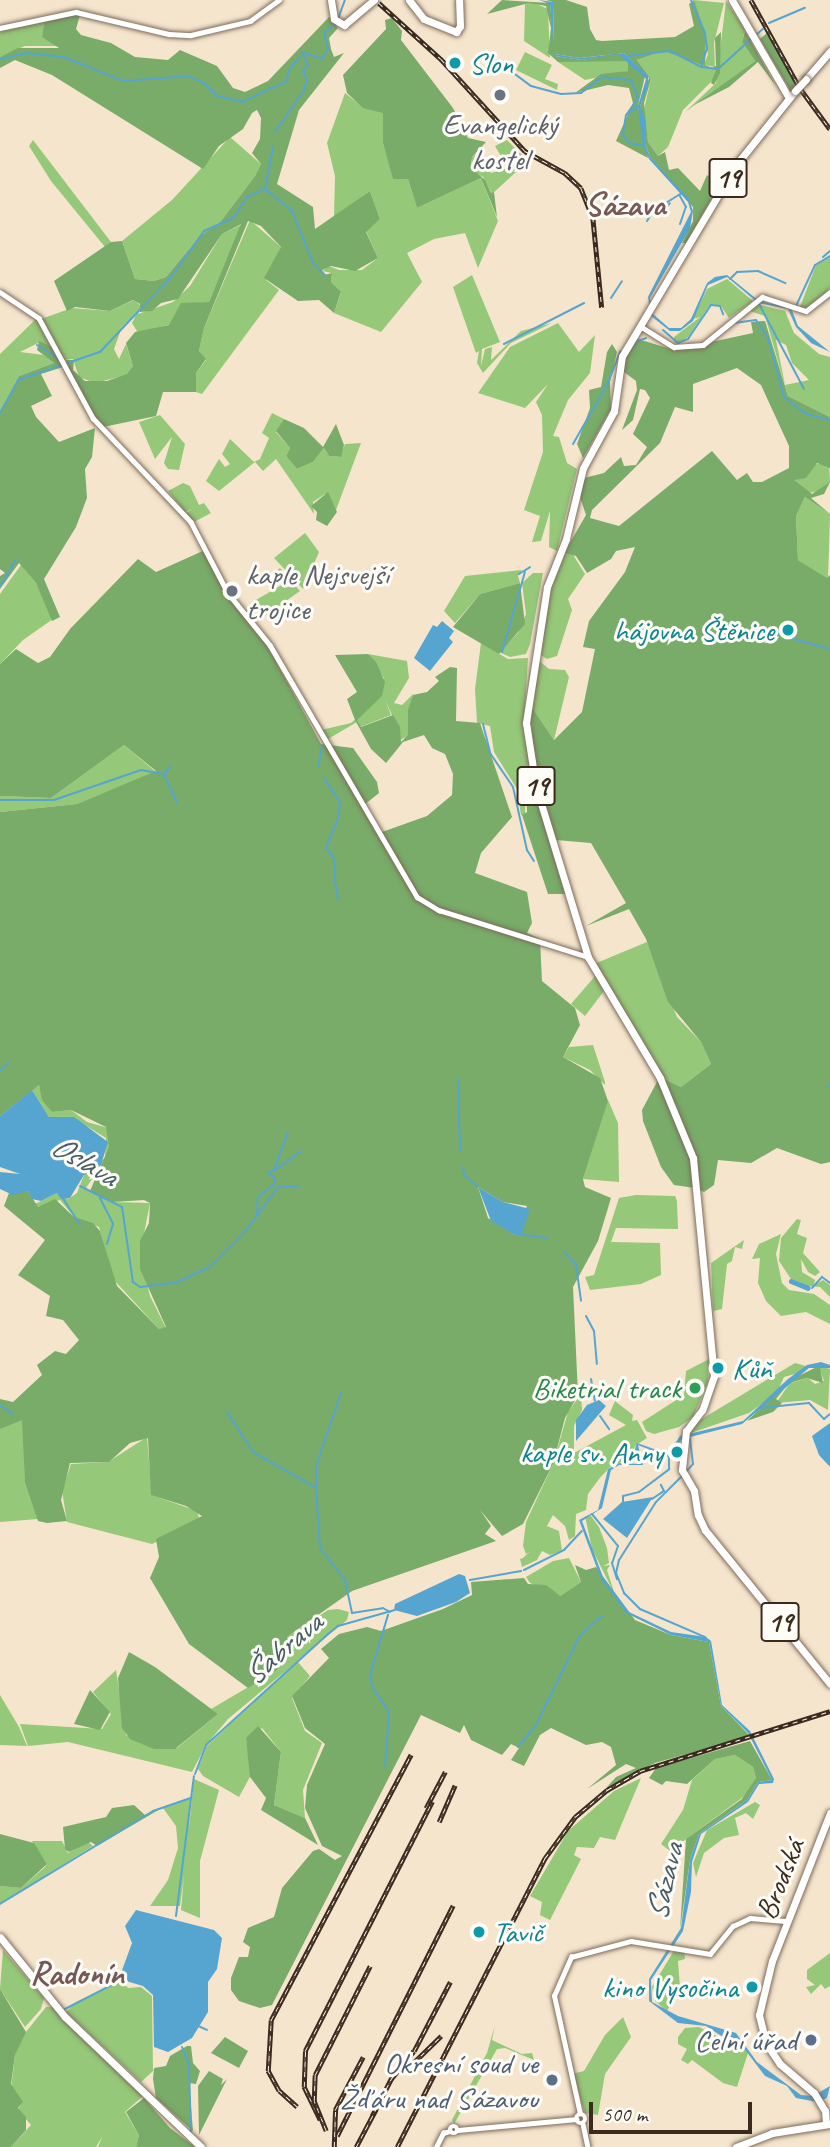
<!DOCTYPE html>
<meta charset="utf-8">
<style>
body{margin:0}
#map{position:relative;width:830px;height:2147px;overflow:hidden;background:#f6e5cd;font-family:Caveat,sans-serif}
div>[style]{position:absolute}
.green>*{inset:0;background:#95c878}
.forest>*{inset:0;background:#78ac68}
.water>*{inset:0;background:#56a5d0}
.stream>*{height:2px;margin:-1px;padding:0 1px;transform-origin:1px;border-radius:1px;background:#56a5d0}
.river>*{height:4.5px;margin:-2.25px;padding:0 2.25px;transform-origin:2.25px;border-radius:2.25px;background:#56a5d0}
.roads{filter:drop-shadow(0 0 2px #7c6b5b) drop-shadow(0 0 2px #7c6b5b)}
.minor>*{height:4.5px;margin:-2.25px;padding:0 2.25px;transform-origin:2.25px;border-radius:2.25px;background:#fff}
.minor>.ring{margin:-2.25px;padding:0;box-sizing:content-box;background:none;border:4.5px solid #fff;border-radius:50%}
.major>*{height:7px;margin:-3.5px;padding:0 3.5px;transform-origin:3.5px;border-radius:3.5px;background:#fff}
.rail>*{height:4.5px;margin-top:-2.25px;transform-origin:0;background:repeating-linear-gradient(90deg,#fdfcf7 0 5px,#3b2a1e 0 10px);box-sizing:border-box;border-block:2px solid #3b2a1e}
.bridges{filter:drop-shadow(0 0 2px #7c6b5b) drop-shadow(0 0 2px #7c6b5b)}
.major-bridge>*{height:7px;margin:-3.5px;padding:0 3.5px;transform-origin:3.5px;border-radius:3.5px;background:#fff}
.dots>*{width:19px;height:19px;translate:-50% -50%;box-sizing:border-box;border:4px solid #fdfcf7;border-radius:50%}
span{translate:-50% -50%;white-space:nowrap;text-align:center;line-height:1.15;-webkit-text-stroke:6px #fdfcf7;paint-order:stroke}
.shield-label span{padding:2px 5px;background:#fdfcf7;border:2px solid;border-radius:5px;-webkit-text-stroke-width:0}
.shield-label{font-size:28px;color:#3b2a1e;font-weight:700}
.culture-label{font-size:30px;color:#0d838f}
.left{translate:0 -50%;text-align:left}
.right{translate:-100% -50%;text-align:right}
.worship-label{font-size:30px;color:#5b616d}
.leisure-label{font-size:30px;color:#27864d}
.street-label{font-size:30px;color:#3b2a1e}
.service-label{font-size:30px;color:#4e5e75}
.water-label{font-size:32px;color:#465b65;font-style:italic}
.quarter-label{font-size:33px;color:#765856;font-weight:700}
.scale{position:absolute;left:589px;top:2102px;width:163px;height:32px;box-sizing:border-box;border:4px solid #3b2a1e;border-top:0;padding-left:9px;font-size:21px;line-height:24px;white-space:nowrap;color:#3b2a1e;-webkit-text-stroke:5px #fdfcf7;paint-order:stroke}
</style>
<div id="map">
<div class="green">
<div style="clip-path:polygon(694px 0,724px 3px,714px 43px,715px 67px,704px 65px,708px 54px)"></div>
<div style="clip-path:polygon(726px 1px,745px 29px,742px 42px,755px 61px,685px 112px,716px 83px)"></div>
<div style="clip-path:polygon(532px 2px,548px 9px,550px 58px,524px 41px,525px 4px)"></div>
<div style="clip-path:polygon(39px 20px,46px 21px,42px 37px,61px 46px,25px 46px,0 57px,0 29px)"></div>
<div style="clip-path:polygon(663px 51px,717px 70px,714px 79px,683px 110px,668px 147px,658px 156px,648px 142px,644px 109px,651px 79px,637px 60px)"></div>
<div style="clip-path:polygon(525px 52px,552px 65px,545px 79px,558px 84px,557px 90px,516px 70px)"></div>
<div style="clip-path:polygon(623px 58px,630px 64px,628px 71px,585px 80px,558px 62px)"></div>
<div style="clip-path:polygon(345px 93px,364px 108px,383px 112px,383px 143px,394px 178px,408px 179px,417px 208px,481px 178px,498px 221px,478px 268px,465px 233px,434px 239px,407px 253px,422px 282px,381px 332px,334px 313px,341px 293px,331px 282px,332px 273px,322px 271px,329px 266px,339px 270px,362px 270px,378px 258px,366px 231px,380px 219px,370px 191px,334px 217px,335px 176px,327px 143px)"></div>
<div style="clip-path:polygon(230px 137px,261px 164px,255px 176px,221px 221px,200px 236px,166px 277px,154px 281px,135px 279px,122px 241px,172px 200px)"></div>
<div style="clip-path:polygon(33px 140px,111px 242px,105px 247px,51px 181px,29px 146px)"></div>
<div style="clip-path:polygon(507px 140px,528px 161px,492px 194px,483px 177px,472px 171px,472px 157px,478px 152px,491px 173px,508px 168px,495px 146px)"></div>
<div style="clip-path:polygon(250px 220px,281px 247px,266px 280px,279px 290px,202px 394px,196px 392px,196px 373px,206px 360px,199px 351px,204px 328px)"></div>
<div style="clip-path:polygon(242px 224px,209px 302px,181px 304px,171px 324px,138px 333px,132px 323px,137px 313px,122px 327px,114px 349px,119px 359px,126px 344px,133px 366px,127px 375px,95px 383px,79px 377px,73px 359px,64px 360px,41px 319px,72px 308px,110px 311px,134px 300px,141px 306px,138px 314px,173px 302px,190px 286px,222px 234px)"></div>
<div style="clip-path:polygon(830px 257px,830px 288px,808px 309px,800px 307px,816px 265px)"></div>
<div style="clip-path:polygon(472px 275px,500px 342px,482px 349px,481px 366px,485px 349px,492px 347px,491px 360px,521px 331px,552px 323px,511px 343px,483px 373px,477px 363px,479px 351px,476px 353px,453px 287px)"></div>
<div style="clip-path:polygon(727px 279px,753px 301px,729px 318px,721px 306px,709px 306px,689px 336px,679px 344px,674px 342px,674px 337px,700px 317px,693px 319px,707px 289px)"></div>
<div style="clip-path:polygon(evenodd,757px 304px,785px 311px,794px 333px,819px 354px,830px 357px,830px 417px,788px 396px,765px 316px,747px 310px,757px 304px,776px 340px,786px 345px,792px 363px,809px 380px,785px 385px,776px 340px)"></div>
<div style="clip-path:polygon(36px 319px,51px 347px,38px 343px,20px 352px,44px 355px,54px 363px,19px 376px,0 412px,0 354px)"></div>
<div style="clip-path:polygon(558px 323px,579px 352px,595px 335px,590px 373px,568px 400px,553px 436px,559px 437px,567px 463px,577px 469px,557px 551px,549px 547px,550px 511px,541px 541px,532px 542px,540px 516px,524px 510px,543px 452px,542px 415px,536px 402px,548px 384px,525px 408px,478px 393px,510px 347px)"></div>
<div style="clip-path:polygon(272px 413px,284px 419px,276px 432px,290px 448px,286px 456px,297px 469px,313px 462px,324px 448px,329px 456px,340px 457px,345px 444px,361px 443px,336px 510px,325px 494px,313px 502px,314px 514px,276px 459px,263px 471px,255px 462px,219px 491px,206px 481px,219px 459px,225px 467px,230px 464px,222px 454px,230px 439px,254px 462px,260px 459px,269px 438px,262px 433px)"></div>
<div style="clip-path:polygon(160px 415px,185px 444px,179px 470px,168px 469px,164px 463px,172px 437px,155px 459px,139px 422px)"></div>
<div style="clip-path:polygon(829px 463px,830px 482px,820px 491px,808px 493px,794px 481px,797px 477px,806px 478px,815px 464px)"></div>
<div style="clip-path:polygon(183px 483px,190px 486px,199px 505px,204px 503px,211px 513px,194px 522px,186px 513px,192px 509px,185px 512px,168px 491px)"></div>
<div style="clip-path:polygon(805px 497px,830px 514px,828px 579px,798px 560px,796px 516px)"></div>
<div style="clip-path:polygon(305px 533px,319px 552px,303px 589px,274px 558px)"></div>
<div style="clip-path:polygon(572px 553px,585px 574px,568px 599px,572px 610px,557px 656px,547px 659px,539px 654px,549px 586px,563px 555px)"></div>
<div style="clip-path:polygon(21px 565px,36px 583px,53px 619px,23px 640px,0 664px,0 594px)"></div>
<div style="clip-path:polygon(280px 568px,300px 591px,262px 618px,256px 600px,285px 583px,276px 571px)"></div>
<div style="clip-path:polygon(522px 570px,518px 576px,520px 583px,480px 594px,455px 623px,444px 611px,465px 576px)"></div>
<div style="clip-path:polygon(533px 573px,543px 573px,530px 644px,526px 654px,510px 657px,499px 652px,518px 633px,526px 614px,522px 583px)"></div>
<div style="clip-path:polygon(481px 643px,508px 659px,528px 658px,524px 725px,532px 782px,526px 785px,525px 815px,521px 815px,517px 789px,494px 752px,490px 726px,477px 723px,475px 689px)"></div>
<div style="clip-path:polygon(368px 654px,407px 661px,409px 678px,394px 703px,402px 705px,413px 694px,408px 736px,398px 741px,400px 732px,385px 700px,391px 715px,360px 727px,357px 722px,328px 739px,321px 730px,351px 723px,381px 696px,384px 678px)"></div>
<div style="clip-path:polygon(537px 659px,549px 669px,565px 670px,569px 677px,554px 740px,529px 703px)"></div>
<div style="clip-path:polygon(124px 745px,156px 772px,77px 804px,0 812px,0 796px,51px 798px)"></div>
<div style="clip-path:polygon(647px 942px,677px 1017px,701px 1042px,711px 1064px,681px 1087px,665px 1081px,594px 964px)"></div>
<div style="clip-path:polygon(596px 975px,604px 991px,585px 1016px,571px 1004px)"></div>
<div style="clip-path:polygon(593px 1045px,605px 1082px,605px 1085px,590px 1070px,563px 1057px,569px 1047px)"></div>
<div style="clip-path:polygon(39px 1085px,43px 1100px,52px 1112px,71px 1110px,87px 1122px,112px 1129px,110px 1152px,86px 1188px,113px 1202px,150px 1203px,140px 1254px,150px 1296px,166px 1328px,159px 1329px,114px 1280px,99px 1227px,75px 1218px,60px 1200px,38px 1207px,35px 1204px,57px 1193px,68px 1199px,77px 1193px,84px 1175px,105px 1158px,106px 1138px,88px 1127px,49px 1117px,32px 1090px)"></div>
<div style="clip-path:polygon(608px 1100px,618px 1123px,619px 1182px,583px 1179px)"></div>
<div style="clip-path:polygon(636px 1195px,675px 1196px,677px 1201px,678px 1229px,616px 1228px,611px 1242px,660px 1243px,661px 1275px,641px 1284px,590px 1290px,585px 1277px,594px 1275px,619px 1198px)"></div>
<div style="clip-path:polygon(797px 1219px,801px 1220px,797px 1234px,807px 1238px,803px 1253px,820px 1272px,815px 1276px,808px 1272px,801px 1259px,802px 1272px,815px 1280px,814px 1285px,823px 1280px,830px 1285px,830px 1297px,820px 1287px,795px 1285px,779px 1261px,781px 1238px)"></div>
<div style="clip-path:polygon(781px 1234px,776px 1254px,782px 1283px,789px 1290px,814px 1294px,830px 1305px,830px 1324px,806px 1312px,781px 1316px,766px 1301px,758px 1283px,760px 1258px,752px 1259px,759px 1244px)"></div>
<div style="clip-path:polygon(744px 1240px,742px 1249px,735px 1247px,732px 1261px,727px 1264px,722px 1309px,713px 1311px,711px 1263px)"></div>
<div style="clip-path:polygon(709px 1359px,708px 1382px,693px 1417px,679px 1427px,654px 1434px,646px 1431px,642px 1422px,684px 1395px,686px 1371px)"></div>
<div style="clip-path:polygon(795px 1363px,806px 1366px,802px 1372px,784px 1377px,777px 1393px,749px 1413px,688px 1434px,700px 1420px)"></div>
<div style="clip-path:polygon(824px 1367px,830px 1369px,828px 1410px,810px 1400px,776px 1403px,790px 1383px,808px 1378px,815px 1384px,824px 1381px,819px 1368px)"></div>
<div style="clip-path:polygon(581px 1394px,582px 1410px,574px 1426px,574px 1453px,626px 1425px,609px 1415px,615px 1401px,633px 1415px,632px 1421px,637px 1420px,647px 1438px,636px 1445px,628px 1459px,610px 1467px,599px 1479px,588px 1494px,586px 1510px,576px 1514px,575px 1536px,569px 1540px,565px 1526px,553px 1515px,547px 1526px,559px 1531px,562px 1551px,550px 1555px,542px 1551px,537px 1560px,522px 1567px,520px 1559px,523px 1558px,530px 1551px,526px 1554px,523px 1546px,526px 1522px,553px 1464px,568px 1412px)"></div>
<div style="clip-path:polygon(18px 1411px,24px 1423px,25px 1483px,38px 1519px,0 1522px,0 1429px)"></div>
<div style="clip-path:polygon(147px 1437px,152px 1495px,197px 1511px,200px 1521px,152px 1544px,67px 1522px,62px 1491px,71px 1464px,108px 1462px)"></div>
<div style="clip-path:polygon(585px 1516px,591px 1516px,599px 1527px,607px 1548px,609px 1563px,603px 1566px,610px 1565px,607px 1570px,615px 1595px,592px 1549px)"></div>
<div style="clip-path:polygon(569px 1558px,581px 1582px,560px 1596px,530px 1583px,526px 1577px,553px 1561px)"></div>
<div style="clip-path:polygon(338px 1609px,349px 1612px,347px 1620px,297px 1661px,310px 1676px,292px 1698px,305px 1731px,322px 1743px,303px 1790px,305px 1818px,274px 1805px,281px 1752px,262px 1728px,246px 1738px,251px 1775px,239px 1797px,203px 1776px,198px 1769px,207px 1746px,294px 1664px,228px 1719px,206px 1745px,192px 1772px,68px 1742px,28px 1746px,20px 1724px,102px 1729px,111px 1714px,93px 1692px,116px 1670px,126px 1735px,153px 1748px,177px 1748px,218px 1714px,211px 1709px,277px 1670px,290px 1650px,287px 1637px,328px 1610px)"></div>
<div style="clip-path:polygon(0 1695px,19px 1727px,27px 1746px,0 1745px)"></div>
<div style="clip-path:polygon(735px 1755px,753px 1767px,756px 1778px,750px 1792px,670px 1851px,661px 1844px,683px 1810px,692px 1780px,715px 1759px)"></div>
<div style="clip-path:polygon(641px 1778px,615px 1840px,600px 1837px,594px 1848px,577px 1847px,574px 1855px,581px 1859px,550px 1920px,540px 1915px,542px 1902px,530px 1896px,568px 1831px,614px 1791px)"></div>
<div style="clip-path:polygon(194px 1779px,219px 1790px,200px 1861px,200px 1918px,181px 1910px,184px 1876px,180px 1906px,150px 1906px,168px 1880px,178px 1848px,176px 1826px,163px 1808px,190px 1799px,189px 1827px)"></div>
<div style="clip-path:polygon(755px 1802px,760px 1805px,753px 1819px,746px 1813px,735px 1818px,739px 1835px,724px 1838px,704px 1853px,696px 1877px,693px 1863px,707px 1830px)"></div>
<div style="clip-path:polygon(32px 1841px,62px 1841px,68px 1853px,88px 1842px,93px 1846px,0 1904px,0 1886px,21px 1888px,44px 1868px,47px 1864px)"></div>
<div style="clip-path:polygon(675px 1949px,684px 1950px,685px 1959px,678px 1961px,680px 1988px,667px 2011px,655px 2001px,652px 1987px)"></div>
<div style="clip-path:polygon(3px 1950px,44px 1998px,41px 2009px,25px 2027px,0 1989px)"></div>
<div style="clip-path:polygon(830px 1953px,830px 1986px,825px 1989px,821px 1984px,811px 1994px,806px 1987px,815px 1985px,807px 1979px,807px 1970px)"></div>
<div style="clip-path:polygon(122px 1981px,128px 1988px,141px 1987px,152px 1996px,153px 2071px,141px 2082px,66px 2012px,76px 2002px)"></div>
<div style="clip-path:polygon(46px 2007px,52px 2007px,143px 2096px,125px 2112px,139px 2135px,136px 2147px,98px 2147px,102px 2137px,96px 2147px,11px 2147px,31px 2125px,18px 2110px,22px 2102px,11px 2089px,15px 2055px,21px 2038px)"></div>
<div style="clip-path:polygon(623px 2017px,631px 2037px,605px 2074px,598px 2115px,585px 2113px,572px 2074px,584px 2071px,605px 2035px)"></div>
<div style="clip-path:polygon(495px 2025px,492px 2040px,522px 2054px,532px 2053px,534px 2060px,505px 2048px,497px 2049px,454px 2124px,452px 2120px,487px 2053px)"></div>
<div style="clip-path:polygon(699px 2027px,723px 2039px,737px 2040px,744px 2048px,748px 2053px,737px 2087px,723px 2083px,692px 2060px,688px 2064px,681px 2060px,687px 2049px,678px 2044px,678px 2037px,685px 2028px)"></div>
</div>
<div class="forest">
<div style="clip-path:polygon(502px 0,550px 3px,555px 56px,582px 60px,618px 53px,628px 58px,645px 76px,638px 106px,648px 158px,616px 141px,633px 103px,629px 88px,608px 85px,575px 93px,601px 74px,628px 71px,628px 61px,558px 62px,548px 53px,551px 28px,546px 6px,529px 3px,487px 14px)"></div>
<div style="clip-path:polygon(546px 0,566px 0,587px 7px,590px 29px,596px 40px,602px 41px,675px 37px,694px 26px,689px 4px,694px 0,706px 37px,705px 65px,712px 68px,716px 66px,715px 38px,721px 32px,720px 73px,714px 85px,711px 83px,716px 70px,663px 51px,637px 60px,651px 79px,644px 103px,648px 142px,658px 156px,665px 152px,669px 170px,678px 168px,700px 191px,707px 175px,719px 182px,730px 167px,686px 243px,682px 243px,693px 221px,693px 207px,650px 157px,644px 141px,640px 106px,649px 78px,624px 53px,580px 58px,554px 54px,553px 2px)"></div>
<div style="clip-path:polygon(76px 13px,80px 15px,76px 29px,81px 35px,111px 43px,135px 57px,168px 60px,180px 50px,217px 66px,233px 88px,245px 92px,268px 81px,329px 17px,338px 28px,329px 38px,331px 49px,334px 57px,344px 53px,299px 110px,277px 184px,313px 207px,315px 229px,370px 191px,380px 219px,366px 232px,378px 258px,355px 271px,331px 266px,322px 270px,324px 275px,332px 273px,331px 282px,341px 292px,334px 313px,319px 300px,298px 301px,264px 278px,281px 247px,261px 226px,248px 221px,204px 328px,199px 351px,206px 359px,196px 373px,196px 392px,163px 392px,156px 416px,103px 427px,79px 396px,66px 360px,74px 360px,73px 370px,85px 381px,107px 381px,127px 374px,133px 366px,126px 343px,135px 332px,169px 325px,181px 303px,209px 302px,241px 224px,222px 234px,178px 299px,161px 303px,152px 311px,140px 312px,140px 304px,133px 300px,110px 311px,75px 307px,67px 311px,54px 281px,111px 242px,122px 241px,135px 279px,154px 281px,166px 277px,200px 236px,221px 221px,255px 176px,261px 164px,252px 153px,260px 139px,261px 118px,257px 110px,252px 113px,243px 129px,219px 146px,203px 169px,52px 75px,15px 60px,0 68px,0 57px,18px 48px,59px 48px,42px 37px,45px 20px)"></div>
<div style="clip-path:polygon(392px 18px,402px 31px,401px 40px,453px 108px,468px 138px,486px 142px,472px 157px,471px 168px,485px 180px,491px 193px,494px 192px,497px 217px,481px 178px,417px 208px,408px 179px,393px 179px,383px 143px,383px 113px,363px 108px,347px 93px,343px 75px,386px 29px,385px 20px)"></div>
<div style="clip-path:polygon(745px 31px,776px 86px,758px 62px,729px 87px,694px 105px,755px 61px,742px 42px)"></div>
<div style="clip-path:polygon(767px 33px,796px 85px,790px 90px,760px 39px)"></div>
<div style="clip-path:polygon(evenodd,765px 321px,788px 396px,830px 417px,830px 468px,817px 463px,806px 478px,794px 480px,812px 494px,830px 482px,824px 494px,811px 498px,830px 514px,805px 497px,796px 516px,798px 560px,827px 578px,830px 575px,830px 1162px,821px 1164px,777px 1148px,751px 1163px,718px 1160px,714px 1185px,704px 1192px,699px 1190px,695px 1156px,665px 1080px,681px 1087px,711px 1064px,701px 1042px,668px 1002px,646px 939px,629px 909px,586px 926px,626px 903px,591px 843px,556px 840px,537px 783px,529px 703px,554px 740px,582px 712px,595px 649px,583px 647px,589px 621px,625px 572px,635px 547px,616px 551px,611px 559px,587px 573px,576px 556px,564px 553px,586px 515px,579px 494px,584px 478px,604px 473px,621px 457px,624px 466px,636px 465px,647px 447px,633px 434px,650px 398px,645px 390px,640px 389px,633px 420px,622px 430px,637px 390px,636px 381px,620px 369px,627px 353px,638px 339px,674px 350px,753px 333px,751px 322px,765px 321px,737px 368px,761px 385px,789px 446px,789px 468px,762px 482px,753px 482px,747px 473px,737px 480px,712px 451px,619px 526px,590px 518px,592px 510px,660px 443px,675px 407px,693px 412px,693px 384px,737px 368px)"></div>
<div style="clip-path:polygon(39px 341px,52px 347px,63px 367px,41px 374px,52px 396px,31px 406px,36px 417px,59px 442px,95px 428px,92px 457px,85px 469px,87px 498px,76px 527px,44px 579px,60px 617px,52px 621px,36px 583px,19px 563px,0 589px,0 576px,5px 573px,0 569px,0 412px,19px 376px,54px 363px,37px 350px)"></div>
<div style="clip-path:polygon(612px 344px,617px 352px,610px 382px,611px 409px,583px 458px,577px 444px,590px 408px,589px 390px,601px 387px,607px 352px)"></div>
<div style="clip-path:polygon(284px 419px,304px 428px,323px 447px,336px 424px,344px 445px,341px 457px,329px 456px,324px 448px,313px 462px,297px 469px,286px 456px,290px 448px,276px 431px)"></div>
<div style="clip-path:polygon(328px 492px,337px 512px,327px 526px,316px 520px,317px 512px,311px 506px)"></div>
<div style="clip-path:polygon(evenodd,205px 550px,230px 600px,268px 647px,321px 744px,353px 748px,377px 782px,379px 793px,364px 805px,382px 832px,427px 816px,452px 795px,453px 774px,445px 754px,432px 748px,424px 735px,403px 742px,386px 763px,371px 749px,355px 720px,347px 699px,357px 692px,335px 655px,368px 654px,376px 662px,385px 682px,382px 696px,357px 720px,361px 727px,393px 715px,400px 727px,401px 742px,408px 735px,408px 710px,413px 695px,427px 692px,439px 681px,435px 677px,450px 667px,457px 668px,456px 721px,480px 723px,512px 817px,481px 853px,475px 873px,527px 892px,532px 923px,527px 933px,540px 939px,542px 981px,575px 1008px,580px 1025px,563px 1057px,600px 1078px,608px 1101px,583px 1179px,585px 1187px,611px 1198px,598px 1241px,573px 1287px,578px 1395px,565px 1418px,553px 1464px,523px 1524px,502px 1536px,480px 1510px,491px 1526px,485px 1534px,496px 1541px,352px 1591px,287px 1637px,290px 1650px,277px 1670px,248px 1688px,189px 1644px,150px 1578px,159px 1557px,156px 1539px,202px 1516px,186px 1506px,151px 1495px,148px 1438px,130px 1443px,109px 1462px,70px 1463px,61px 1500px,67px 1521px,47px 1523px,38px 1521px,25px 1483px,22px 1420px,0 1429px,0 1399px,13px 1402px,42px 1375px,37px 1365px,55px 1351px,66px 1354px,79px 1340px,63px 1320px,46px 1316px,50px 1296px,18px 1275px,45px 1240px,4px 1206px,9px 1193px,28px 1191px,38px 1207px,55px 1199px,74px 1217px,93px 1223px,100px 1231px,117px 1286px,159px 1329px,166px 1327px,140px 1269px,140px 1241px,149px 1223px,150px 1203px,144px 1200px,113px 1202px,90px 1191px,109px 1147px,106px 1127px,71px 1110px,52px 1112px,42px 1100px,39px 1085px,0 1116px,0 812px,77px 804px,156px 771px,124px 745px,51px 798px,0 796px,0 664px,16px 649px,38px 663px,50px 657px,70px 629px,138px 559px,156px 572px,205px 550px,478px 1187px,503px 1202px,527px 1206px,515px 1235px,488px 1218px,478px 1187px)"></div>
<div style="clip-path:polygon(520px 583px,525px 624px,499px 654px,453px 627px,480px 594px)"></div>
<div style="clip-path:polygon(533px 783px,567px 894px,548px 894px,522px 815px,527px 812px,526px 785px)"></div>
<div style="clip-path:polygon(658px 1080px,690px 1159px,695px 1188px,674px 1185px,661px 1167px,643px 1121px,642px 1110px)"></div>
<div style="clip-path:polygon(821px 1365px,828px 1367px,830px 1368px,820px 1368px,823px 1383px,807px 1378px,789px 1383px,776px 1399px,782px 1403px,773px 1412px,747px 1421px,790px 1380px)"></div>
<div style="clip-path:polygon(575px 1565px,586px 1570px,596px 1567px,635px 1620px,671px 1635px,709px 1642px,721px 1706px,750px 1736px,655px 1763px,606px 1788px,616px 1777px,636px 1768px,626px 1764px,587px 1789px,616px 1765px,611px 1747px,602px 1742px,586px 1745px,551px 1728px,540px 1735px,524px 1766px,511px 1760px,519px 1748px,511px 1744px,502px 1755px,471px 1740px,464px 1725px,460px 1733px,421px 1715px,272px 2005px,260px 2008px,239px 2001px,231px 1990px,231px 1978px,239px 1957px,248px 1957px,250px 1947px,243px 1942px,248px 1928px,274px 1917px,282px 1888px,313px 1851px,319px 1849px,335px 1860px,342px 1856px,322px 1846px,305px 1808px,307px 1785px,325px 1744px,305px 1728px,292px 1696px,329px 1658px,321px 1649px,339px 1634px,367px 1627px,381px 1631px,443px 1609px,472px 1595px,471px 1582px,524px 1578px,528px 1584px,546px 1585px,560px 1596px,581px 1582px)"></div>
<div style="clip-path:polygon(129px 1652px,155px 1667px,218px 1714px,175px 1749px,154px 1749px,130px 1739px,122px 1728px,118px 1678px)"></div>
<div style="clip-path:polygon(90px 1690px,110px 1712px,100px 1730px,74px 1724px)"></div>
<div style="clip-path:polygon(258px 1726px,281px 1752px,274px 1805px,305px 1818px,318px 1845px,261px 1810px,266px 1798px,250px 1777px,246px 1738px)"></div>
<div style="clip-path:polygon(750px 1741px,772px 1780px,758px 1782px,747px 1800px,699px 1834px,690px 1860px,680px 1930px,686px 1839px,742px 1799px,756px 1778px,753px 1767px,735px 1755px,715px 1759px,687px 1784px,666px 1781px,662px 1785px,649px 1778px,656px 1768px)"></div>
<div style="clip-path:polygon(134px 1805px,145px 1815px,160px 1809px,97px 1846px,91px 1842px,69px 1852px,65px 1849px,63px 1827px,106px 1817px,112px 1808px)"></div>
<div style="clip-path:polygon(0 1834px,34px 1843px,47px 1864px,21px 1888px,0 1886px)"></div>
<div style="clip-path:polygon(0 1989px,26px 2032px,15px 2055px,11px 2084px,23px 2102px,18px 2108px,26px 2117px,26px 2130px,11px 2147px,0 2147px)"></div>
<div style="clip-path:polygon(225px 2037px,248px 2051px,239px 2068px,211px 2053px)"></div>
<div style="clip-path:polygon(187px 2046px,191px 2046px,193px 2063px,200px 2071px,196px 2084px,189px 2083px,193px 2131px,156px 2098px,153px 2079px,154px 2068px,166px 2066px,170px 2056px)"></div>
<div style="clip-path:polygon(209px 2071px,223px 2079px,221px 2085px,227px 2079px,199px 2135px,198px 2086px)"></div>
<div style="clip-path:polygon(144px 2098px,170px 2128px,195px 2147px,136px 2147px,139px 2135px,126px 2112px)"></div>
</div>
<div class="water">
<div style="clip-path:polygon(539px 0,553px 2px,554px 54px,580px 58px,624px 53px,648px 76px,648px 86px,640px 106px,645px 119px,645px 144px,650px 157px,689px 199px,693px 211px,690px 228px,650px 298px,653px 314px,669px 328px,681px 328px,691px 319px,707px 283px,715px 277px,727px 275px,759px 301px,791px 308px,798px 326px,830px 352px,811px 343px,796px 327px,788px 309px,758px 303px,727px 277px,708px 285px,693px 321px,680px 331px,670px 331px,651px 316px,648px 297px,691px 212px,688px 202px,649px 159px,643px 146px,638px 106px,646px 79px,618px 54px,582px 60px,554px 56px,550px 4px)"></div>
<div style="clip-path:polygon(442px 621px,454px 631px,449px 638px,453px 642px,430px 671px,414px 658px,433px 625px,437px 627px)"></div>
<div style="clip-path:polygon(32px 1090px,49px 1117px,74px 1117px,108px 1142px,101px 1165px,84px 1175px,70px 1198px,61px 1199px,57px 1193px,41px 1201px,32px 1199px,28px 1191px,13px 1195px,0 1189px,0 1172px,20px 1174px,0 1167px,0 1116px)"></div>
<div style="clip-path:polygon(478px 1187px,503px 1202px,530px 1209px,522px 1233px,515px 1235px,491px 1221px)"></div>
<div style="clip-path:polygon(821px 1362px,830px 1365px,830px 1368px,809px 1368px,742px 1424px,682px 1439px,668px 1457px,638px 1445px,643px 1465px,619px 1465px,611px 1470px,602px 1508px,582px 1521px,603px 1577px,629px 1612px,671px 1632px,706px 1637px,711px 1641px,722px 1705px,750px 1731px,774px 1779px,773px 1783px,759px 1784px,748px 1802px,701px 1834px,692px 1862px,691px 1892px,683px 1931px,651px 1980px,652px 2002px,678px 2016px,736px 2033px,757px 2062px,801px 2095px,813px 2096px,830px 2086px,827px 2098px,817px 2102px,796px 2098px,787px 2086px,765px 2076px,737px 2039px,723px 2037px,706px 2026px,678px 2023px,649px 2001px,649px 1979px,681px 1928px,690px 1860px,699px 1834px,747px 1800px,758px 1782px,772px 1780px,748px 1733px,721px 1706px,709px 1642px,671px 1635px,626px 1613px,601px 1579px,579px 1520px,598px 1510px,608px 1469px,619px 1463px,640px 1464px,635px 1449px,637px 1443px,668px 1454px,680px 1436px,743px 1421px,788px 1379px,807px 1365px)"></div>
<div style="clip-path:polygon(599px 1400px,606px 1406px,576px 1441px,576px 1420px,587px 1405px)"></div>
<div style="clip-path:polygon(830px 1423px,830px 1467px,819px 1455px,812px 1436px)"></div>
<div style="clip-path:polygon(653px 1497px,627px 1538px,603px 1519px,622px 1502px)"></div>
<div style="clip-path:polygon(459px 1574px,465px 1576px,470px 1593px,456px 1602px,417px 1616px,394px 1610px,395px 1604px)"></div>
<div style="clip-path:polygon(136px 1910px,214px 1930px,222px 1938px,217px 1969px,208px 1982px,208px 2012px,192px 2038px,168px 2052px,154px 2047px,153px 1995px,143px 1986px,126px 1981px,121px 1973px,132px 1943px,125px 1926px)"></div>
</div>
<div class="stream">
<div style="left:338px;top:19px;width:20px;rotate:-70deg"></div>
<div style="left:769px;top:23px;width:39px;rotate:-23deg"></div>
<div style="left:756px;top:35px;width:9px;rotate:-41deg"></div>
<div style="left:628px;top:56px;width:42px;rotate:-6.8deg"></div>
<div style="left:670px;top:51px;width:35px;rotate:27deg"></div>
<div style="left:701px;top:67px;width:20px;rotate:-72deg"></div>
<div style="left:707px;top:48px;width:15px;rotate:-98deg"></div>
<div style="left:705px;top:33px;width:36px;rotate:-113deg"></div>
<div style="left:493px;top:58px;width:47px;rotate:36.4deg"></div>
<div style="left:531px;top:86px;width:31px;rotate:15deg"></div>
<div style="left:561px;top:94px;width:20px;rotate:-3deg"></div>
<div style="left:581px;top:93px;width:26px;rotate:-37deg"></div>
<div style="left:602px;top:77px;width:29px;rotate:6deg"></div>
<div style="left:631px;top:80px;width:19px;rotate:69deg"></div>
<div style="left:638px;top:98px;width:21px;rotate:125deg"></div>
<div style="left:626px;top:115px;width:20px;rotate:99deg"></div>
<div style="left:623px;top:135px;width:10px;rotate:53deg"></div>
<div style="left:629px;top:143px;width:13px;rotate:9deg"></div>
<div style="left:0;top:59px;width:26px;rotate:-13deg"></div>
<div style="left:25px;top:53px;width:39px;rotate:6deg"></div>
<div style="left:64px;top:57px;width:64px;rotate:22.1deg"></div>
<div style="left:123px;top:81px;width:65px;rotate:-4.4deg"></div>
<div style="left:188px;top:76px;width:17px;rotate:24deg"></div>
<div style="left:204px;top:83px;width:18px;rotate:45deg"></div>
<div style="left:217px;top:96px;width:26px;rotate:13deg"></div>
<div style="left:242px;top:102px;width:50px;rotate:-25deg"></div>
<div style="left:287px;top:81px;width:10px;rotate:-84deg"></div>
<div style="left:288px;top:71px;width:18px;rotate:-49deg"></div>
<div style="left:702px;top:67px;width:16px;rotate:7deg"></div>
<div style="left:718px;top:69px;width:45px;rotate:-42.3deg"></div>
<div style="left:627px;top:114px;width:14px;rotate:-34deg"></div>
<div style="left:275px;top:132px;width:51px;rotate:-55.4deg"></div>
<div style="left:304px;top:90px;width:10px;rotate:-73deg"></div>
<div style="left:307px;top:80px;width:10px;rotate:-114deg"></div>
<div style="left:303px;top:71px;width:8px;rotate:-50deg"></div>
<div style="left:308px;top:65px;width:14px;rotate:-115deg"></div>
<div style="left:302px;top:52px;width:21px;rotate:19deg"></div>
<div style="left:322px;top:59px;width:12px;rotate:-59deg"></div>
<div style="left:328px;top:49px;width:16px;rotate:-104deg"></div>
<div style="left:324px;top:33px;width:15px;rotate:-37deg"></div>
<div style="left:273px;top:147px;width:43px;rotate:100.8deg"></div>
<div style="left:265px;top:189px;width:35px;rotate:39deg"></div>
<div style="left:292px;top:211px;width:56px;rotate:68deg"></div>
<div style="left:313px;top:263px;width:18px;rotate:45deg"></div>
<div style="left:664px;top:210px;width:9px;rotate:-49deg"></div>
<div style="left:647px;top:221px;width:12px;rotate:-59deg"></div>
<div style="left:653px;top:211px;width:34px;rotate:-32deg"></div>
<div style="left:680px;top:224px;width:18px;rotate:-71deg"></div>
<div style="left:686px;top:207px;width:13px;rotate:-119deg"></div>
<div style="left:823px;top:257px;width:9px;rotate:-41deg"></div>
<div style="left:730px;top:279px;width:10px;rotate:-45deg"></div>
<div style="left:737px;top:272px;width:21px;rotate:-3deg"></div>
<div style="left:758px;top:271px;width:30px;rotate:24deg"></div>
<div style="left:611px;top:298px;width:20px;rotate:-57deg"></div>
<div style="left:759px;top:304px;width:96px;rotate:62.1deg"></div>
<div style="left:796px;top:306px;width:45px;rotate:-65.1deg"></div>
<div style="left:815px;top:265px;width:17px;rotate:-31deg"></div>
<div style="left:734px;top:323px;width:22px;rotate:-8deg"></div>
<div style="left:756px;top:320px;width:22px;rotate:56deg"></div>
<div style="left:768px;top:338px;width:61px;rotate:74.8deg"></div>
<div style="left:784px;top:397px;width:28px;rotate:38deg"></div>
<div style="left:806px;top:414px;width:25px;rotate:14deg"></div>
<div style="left:663px;top:330px;width:20px;rotate:41deg"></div>
<div style="left:678px;top:343px;width:11px;rotate:-22deg"></div>
<div style="left:688px;top:339px;width:41px;rotate:-55.9deg"></div>
<div style="left:711px;top:305px;width:9px;rotate:6deg"></div>
<div style="left:720px;top:306px;width:9px;rotate:69deg"></div>
<div style="left:633px;top:343px;width:14px;rotate:-21deg"></div>
<div style="left:504px;top:344px;width:90px;rotate:-27.1deg"></div>
<div style="left:37px;top:345px;width:27px;rotate:33deg"></div>
<div style="left:0;top:413px;width:38px;rotate:-61deg"></div>
<div style="left:18px;top:380px;width:87px;rotate:-18.9deg"></div>
<div style="left:100px;top:352px;width:103px;rotate:-46.6deg"></div>
<div style="left:171px;top:277px;width:57px;rotate:-54.3deg"></div>
<div style="left:204px;top:231px;width:32px;rotate:-24deg"></div>
<div style="left:233px;top:218px;width:25px;rotate:-56deg"></div>
<div style="left:247px;top:197px;width:20px;rotate:-24deg"></div>
<div style="left:573px;top:444px;width:70px;rotate:-60.2deg"></div>
<div style="left:608px;top:383px;width:34px;rotate:-69deg"></div>
<div style="left:519px;top:574px;width:13px;rotate:-32deg"></div>
<div style="left:0;top:586px;width:31px;rotate:-59deg"></div>
<div style="left:773px;top:633px;width:59px;rotate:15.7deg"></div>
<div style="left:502px;top:652px;width:83px;rotate:-74deg"></div>
<div style="left:483px;top:724px;width:30px;rotate:76deg"></div>
<div style="left:490px;top:753px;width:41px;rotate:55.9deg"></div>
<div style="left:513px;top:787px;width:65px;rotate:77.5deg"></div>
<div style="left:527px;top:850px;width:13px;rotate:58deg"></div>
<div style="left:318px;top:767px;width:21px;rotate:-79deg"></div>
<div style="left:165px;top:773px;width:9px;rotate:-49deg"></div>
<div style="left:324px;top:778px;width:30px;rotate:57deg"></div>
<div style="left:340px;top:803px;width:16px;rotate:97deg"></div>
<div style="left:338px;top:819px;width:30px;rotate:113deg"></div>
<div style="left:0;top:800px;width:54px"></div>
<div style="left:54px;top:800px;width:92px;rotate:-19deg"></div>
<div style="left:141px;top:770px;width:23px;rotate:10deg"></div>
<div style="left:164px;top:774px;width:32px;rotate:66deg"></div>
<div style="left:326px;top:848px;width:13px;rotate:51deg"></div>
<div style="left:334px;top:858px;width:21px;rotate:87deg"></div>
<div style="left:335px;top:881px;width:19px;rotate:81deg"></div>
<div style="left:0;top:1070px;width:11px;rotate:-38deg"></div>
<div style="left:458px;top:1079px;width:72px;rotate:88.4deg"></div>
<div style="left:828px;top:1087px;width:4px;rotate:-56deg"></div>
<div style="left:463px;top:1167px;width:8px;rotate:83deg"></div>
<div style="left:464px;top:1175px;width:17px;rotate:40deg"></div>
<div style="left:275px;top:1170px;width:32px;rotate:-36deg"></div>
<div style="left:80px;top:1186px;width:47px;rotate:26.6deg"></div>
<div style="left:122px;top:1207px;width:76px;rotate:81.7deg"></div>
<div style="left:133px;top:1282px;width:9px;rotate:36deg"></div>
<div style="left:140px;top:1287px;width:35px;rotate:-7deg"></div>
<div style="left:175px;top:1283px;width:38px;rotate:-25deg"></div>
<div style="left:210px;top:1267px;width:48px;rotate:-45deg"></div>
<div style="left:244px;top:1233px;width:57px;rotate:-53.5deg"></div>
<div style="left:278px;top:1187px;width:21px;rotate:-3deg"></div>
<div style="left:62px;top:1197px;width:33px;rotate:57deg"></div>
<div style="left:100px;top:1198px;width:29px;rotate:63deg"></div>
<div style="left:113px;top:1224px;width:21px;rotate:107deg"></div>
<div style="left:257px;top:1214px;width:17px;rotate:-87deg"></div>
<div style="left:258px;top:1197px;width:21px;rotate:-39deg"></div>
<div style="left:274px;top:1184px;width:7px;rotate:-90deg"></div>
<div style="left:274px;top:1177px;width:7px;rotate:-146deg"></div>
<div style="left:268px;top:1173px;width:7px;rotate:-27deg"></div>
<div style="left:274px;top:1170px;width:40px;rotate:-69.8deg"></div>
<div style="left:517px;top:1234px;width:30px;rotate:8deg"></div>
<div style="left:564px;top:1252px;width:18px;rotate:47deg"></div>
<div style="left:576px;top:1265px;width:36px;rotate:82deg"></div>
<div style="left:812px;top:1288px;width:15px;rotate:-48deg"></div>
<div style="left:822px;top:1277px;width:10px;rotate:37deg"></div>
<div style="left:586px;top:1316px;width:17px;rotate:62deg"></div>
<div style="left:594px;top:1331px;width:33px;rotate:85deg"></div>
<div style="left:591px;top:1379px;width:22px;rotate:80deg"></div>
<div style="left:0;top:1405px;width:16px;rotate:35deg"></div>
<div style="left:760px;top:1408px;width:49px;rotate:-5.8deg"></div>
<div style="left:809px;top:1403px;width:22px;rotate:47deg"></div>
<div style="left:824px;top:1419px;width:8px;rotate:-40deg"></div>
<div style="left:227px;top:1412px;width:48px;rotate:57deg"></div>
<div style="left:253px;top:1452px;width:73px;rotate:29.7deg"></div>
<div style="left:316px;top:1488px;width:60px;rotate:86.2deg"></div>
<div style="left:320px;top:1548px;width:41px;rotate:52deg"></div>
<div style="left:345px;top:1580px;width:34px;rotate:78deg"></div>
<div style="left:352px;top:1613px;width:31px;rotate:-9deg"></div>
<div style="left:383px;top:1608px;width:8px;rotate:30deg"></div>
<div style="left:600px;top:1416px;width:16px;rotate:55deg"></div>
<div style="left:686px;top:1472px;width:11px;rotate:-49deg"></div>
<div style="left:693px;top:1464px;width:26px;rotate:-97deg"></div>
<div style="left:682px;top:1476px;width:37px;rotate:135deg"></div>
<div style="left:656px;top:1502px;width:69px;rotate:122.5deg"></div>
<div style="left:619px;top:1560px;width:13px;rotate:103deg"></div>
<div style="left:616px;top:1573px;width:22px;rotate:68deg"></div>
<div style="left:624px;top:1593px;width:23px;rotate:45deg"></div>
<div style="left:640px;top:1609px;width:71px;rotate:23.3deg"></div>
<div style="left:316px;top:1486px;width:20px;rotate:-90deg"></div>
<div style="left:316px;top:1466px;width:77px;rotate:-71.1deg"></div>
<div style="left:652px;top:1499px;width:14px;rotate:-34deg"></div>
<div style="left:664px;top:1491px;width:7px;rotate:-117deg"></div>
<div style="left:623px;top:1503px;width:7px;rotate:-90deg"></div>
<div style="left:623px;top:1496px;width:16px;rotate:-14deg"></div>
<div style="left:639px;top:1492px;width:38px;rotate:-37deg"></div>
<div style="left:669px;top:1469px;width:13px;rotate:-90deg"></div>
<div style="left:592px;top:1514px;width:41px;rotate:50.9deg"></div>
<div style="left:618px;top:1546px;width:18px;rotate:109deg"></div>
<div style="left:612px;top:1563px;width:17px;rotate:73deg"></div>
<div style="left:524px;top:1570px;width:45px;rotate:-26.6deg"></div>
<div style="left:564px;top:1550px;width:26px;rotate:-47deg"></div>
<div style="left:470px;top:1580px;width:52px;rotate:-10deg"></div>
<div style="left:518px;top:1747px;width:28px;rotate:-51deg"></div>
<div style="left:536px;top:1725px;width:100px;rotate:-63.9deg"></div>
<div style="left:580px;top:1635px;width:29px;rotate:-41deg"></div>
<div style="left:385px;top:1766px;width:54px;rotate:-85.8deg"></div>
<div style="left:389px;top:1712px;width:30px;rotate:-124deg"></div>
<div style="left:372px;top:1687px;width:12px;rotate:-99deg"></div>
<div style="left:370px;top:1675px;width:63px;rotate:-73.3deg"></div>
<div style="left:195px;top:1774px;width:31px;rotate:-69deg"></div>
<div style="left:206px;top:1745px;width:165px;rotate:-42.3deg"></div>
<div style="left:328px;top:1634px;width:13px;rotate:-39deg"></div>
<div style="left:338px;top:1626px;width:59px;rotate:-15.7deg"></div>
<div style="left:0;top:1904px;width:179px;rotate:-31.3deg"></div>
<div style="left:153px;top:1811px;width:39px;rotate:-19deg"></div>
<div style="left:176px;top:1916px;width:141px;rotate:-82.7deg"></div>
<div style="left:65px;top:2009px;width:68px;rotate:-27.3deg"></div>
<div style="left:196px;top:2025px;width:12px;rotate:24deg"></div>
<div style="left:182px;top:2047px;width:18px;rotate:68deg"></div>
<div style="left:189px;top:2064px;width:70px;rotate:88.4deg"></div>
</div>
<div class="river">
<div style="left:791px;top:1281px;width:18px;rotate:22deg"></div>
</div>
<div class="roads">
<div class="minor">
<div style="left:0;top:28px;width:78px;rotate:-11.9deg"></div>
<div style="left:76px;top:12px;width:96px;rotate:13.3deg"></div>
<div style="left:169px;top:34px;width:22px;rotate:3deg"></div>
<div style="left:191px;top:35px;width:61px;rotate:-13.3deg"></div>
<div style="left:250px;top:21px;width:36px;rotate:-36deg"></div>
<div style="left:0;top:292px;width:47px;rotate:33.7deg"></div>
<div style="left:39px;top:318px;width:114px;rotate:61.6deg"></div>
<div style="left:93px;top:418px;width:143px;rotate:46.7deg"></div>
<div style="left:191px;top:522px;width:80px;rotate:62.5deg"></div>
<div style="left:228px;top:593px;width:67px;rotate:51.1deg"></div>
<div style="left:270px;top:645px;width:292px;rotate:59.7deg"></div>
<div style="left:417px;top:897px;width:26px;rotate:31deg"></div>
<div style="left:439px;top:910px;width:156px;rotate:17.5deg"></div>
<div style="left:640px;top:326px;width:40px;rotate:32deg"></div>
<div style="left:674px;top:347px;width:29px;rotate:-4deg"></div>
<div style="left:703px;top:345px;width:76px;rotate:-39.1deg"></div>
<div style="left:762px;top:297px;width:46px;rotate:17.7deg"></div>
<div style="left:806px;top:311px;width:31px;rotate:-38deg"></div>
<div class="ring" style="left:576px;top:2114px;width:5.5px;height:5.5px"></div>
<div style="left:580px;top:2114px;width:121px;rotate:-102.4deg"></div>
<div style="left:554px;top:1996px;width:43px;rotate:-66.4deg"></div>
<div style="left:571px;top:1957px;width:62px;rotate:-14.9deg"></div>
<div style="left:631px;top:1941px;width:80px;rotate:9.3deg"></div>
<div style="left:710px;top:1954px;width:36px;rotate:-51deg"></div>
<div style="left:733px;top:1926px;width:19px;rotate:-25deg"></div>
<div style="left:750px;top:1918px;width:38px;rotate:5deg"></div>
<div style="left:583px;top:2124px;width:24px;rotate:78deg"></div>
<div class="ring" style="left:450px;top:2126px;width:3.5px;height:3.5px"></div>
<div style="left:458px;top:2130px;width:119px;rotate:-5.3deg"></div>
<div style="left:436px;top:2147px;width:16px;rotate:-63deg"></div>
<div style="left:443px;top:2133px;width:7px;rotate:-16deg"></div>
</div>
<div class="major">
<div style="left:331px;top:0;width:19px;rotate:81deg"></div>
<div style="left:334px;top:19px;width:12px;rotate:31deg"></div>
<div style="left:344px;top:25px;width:39px;rotate:-40deg"></div>
<div style="left:409px;top:0;width:24px;rotate:52deg"></div>
<div style="left:424px;top:19px;width:35px;rotate:22deg"></div>
<div style="left:456px;top:32px;width:7px;rotate:-56deg"></div>
<div style="left:460px;top:26px;width:26px;rotate:-92deg"></div>
<div style="left:732px;top:0;width:113px;rotate:59.8deg"></div>
<div style="left:806px;top:79px;width:37px;rotate:-49deg"></div>
<div style="left:795px;top:91px;width:95px;rotate:128.6deg"></div>
<div style="left:736px;top:165px;width:222px;rotate:120.8deg"></div>
<div style="left:622px;top:356px;width:56px;rotate:98.3deg"></div>
<div style="left:614px;top:411px;width:65px;rotate:118.5deg"></div>
<div style="left:583px;top:468px;width:73px;rotate:103.5deg"></div>
<div style="left:566px;top:539px;width:52px;rotate:111.6deg"></div>
<div style="left:547px;top:587px;width:138px;rotate:98.8deg"></div>
<div style="left:526px;top:723px;width:65px;rotate:81.1deg"></div>
<div style="left:536px;top:787px;width:178px;rotate:73deg"></div>
<div style="left:588px;top:957px;width:141px;rotate:59.2deg"></div>
<div style="left:660px;top:1078px;width:87px;rotate:67.6deg"></div>
<div style="left:693px;top:1158px;width:219px;rotate:84.5deg"></div>
<div style="left:714px;top:1376px;width:36px;rotate:109deg"></div>
<div style="left:702px;top:1410px;width:26px;rotate:127deg"></div>
<div style="left:686px;top:1431px;width:39px;rotate:96deg"></div>
<div style="left:682px;top:1470px;width:24px;rotate:60deg"></div>
<div style="left:694px;top:1491px;width:24px;rotate:81deg"></div>
<div style="left:698px;top:1515px;width:17px;rotate:65deg"></div>
<div style="left:705px;top:1530px;width:198px;rotate:50.9deg"></div>
<div style="left:0;top:1937px;width:103px;rotate:50.9deg"></div>
<div style="left:65px;top:2017px;width:188px;rotate:43.7deg"></div>
<div style="left:826px;top:2124px;width:13px;rotate:-94deg"></div>
<div style="left:825px;top:2111px;width:21px;rotate:-121deg"></div>
<div style="left:814px;top:2093px;width:45px;rotate:-139.5deg"></div>
<div style="left:780px;top:2064px;width:25px;rotate:-124deg"></div>
<div style="left:766px;top:2043px;width:29px;rotate:-104deg"></div>
<div style="left:759px;top:2015px;width:56px;rotate:-76.5deg"></div>
<div style="left:772px;top:1961px;width:159px;rotate:-68.6deg"></div>
<div style="left:736px;top:2147px;width:39px;rotate:-21deg"></div>
<div style="left:772px;top:2133px;width:58px;rotate:-9deg"></div>
</div>
</div>
<div class="rail">
<div style="left:751px;top:0;width:101px;rotate:60.9deg"></div>
<div style="left:800px;top:88px;width:51px;rotate:53.8deg"></div>
<div style="left:379px;top:3px;width:84px;rotate:42.1deg"></div>
<div style="left:441px;top:59px;width:125px;rotate:47.6deg"></div>
<div style="left:525px;top:151px;width:46px;rotate:28.8deg"></div>
<div style="left:565px;top:173px;width:22px;rotate:43deg"></div>
<div style="left:581px;top:188px;width:31px;rotate:68deg"></div>
<div style="left:593px;top:217px;width:91px;rotate:84.4deg"></div>
<div style="left:426px;top:1808px;width:41px;rotate:-62.2deg"></div>
<div style="left:439px;top:1822px;width:40px;rotate:-66.6deg"></div>
<div style="left:406px;top:2070px;width:49px;rotate:-44.2deg"></div>
<div style="left:297px;top:2107px;width:24px;rotate:-138deg"></div>
<div style="left:279px;top:2091px;width:23px;rotate:-119deg"></div>
<div style="left:268px;top:2071px;width:51px;rotate:-86.6deg"></div>
<div style="left:271px;top:2020px;width:300px;rotate:-62.2deg"></div>
<div style="left:372px;top:2116px;width:42px;rotate:-62.8deg"></div>
<div style="left:391px;top:2079px;width:36px;rotate:-51deg"></div>
<div style="left:414px;top:2051px;width:78px;rotate:-62.4deg"></div>
<div style="left:320px;top:2120px;width:37px;rotate:-116deg"></div>
<div style="left:304px;top:2087px;width:36px;rotate:-88deg"></div>
<div style="left:305px;top:2051px;width:280px;rotate:-63deg"></div>
<div style="left:326px;top:2131px;width:32px;rotate:-112deg"></div>
<div style="left:314px;top:2101px;width:26px;rotate:-88deg"></div>
<div style="left:315px;top:2075px;width:122px;rotate:-63.2deg"></div>
<div style="left:337px;top:2136px;width:258px;rotate:-63.3deg"></div>
<div style="left:334px;top:2147px;width:37px;rotate:-88deg"></div>
<div style="left:335px;top:2110px;width:60px;rotate:-62.2deg"></div>
<div style="left:356px;top:2147px;width:43px;rotate:-62.2deg"></div>
<div style="left:397px;top:2147px;width:325px;rotate:-62.9deg"></div>
<div style="left:545px;top:1858px;width:51px;rotate:-53.8deg"></div>
<div style="left:575px;top:1817px;width:42px;rotate:-40.2deg"></div>
<div style="left:607px;top:1790px;width:38px;rotate:-30deg"></div>
<div style="left:640px;top:1771px;width:199px;rotate:-17.5deg"></div>
</div>
<div class="bridges">
<div class="major-bridge">
<div style="left:795px;top:91px;width:16px;rotate:-47deg"></div>
</div>
</div>
<div class="dots">
<div style="left:455px;top:63px;background:#0f9aa8"></div>
<div style="left:500px;top:95px;background:#6b7280"></div>
<div style="left:232px;top:591px;background:#6b7280"></div>
<div style="left:788px;top:630px;background:#0f9aa8"></div>
<div style="left:718px;top:1368px;background:#0f9aa8"></div>
<div style="left:695px;top:1388px;background:#2e9e5b"></div>
<div style="left:677px;top:1452px;background:#0f9aa8"></div>
<div style="left:479px;top:1932px;background:#0f9aa8"></div>
<div style="left:752px;top:1987px;background:#0f9aa8"></div>
<div style="left:811px;top:2040px;background:#5c6f8a"></div>
<div style="left:552px;top:2080px;background:#5c6f8a"></div>
</div>
<div class="shield-label">
<span style="left:728px;top:178px">19</span>
<span style="left:536px;top:786px">19</span>
<span style="left:780px;top:1622px">19</span>
</div>
<div class="culture-label">
<span class="left" style="left:469px;top:63px">Slon</span>
<span class="right" style="left:774px;top:630px">hájovna Štěnice</span>
<span class="left" style="left:732px;top:1368px">Kůň</span>
<span class="right" style="left:663px;top:1452px">kaple sv. Anny</span>
<span class="left" style="left:493px;top:1932px">Tavič</span>
<span class="right" style="left:738px;top:1987px">kino Vysočina</span>
</div>
<div class="worship-label">
<span style="left:500px;top:141px">Evangelický<br>kostel</span>
<span class="left" style="left:246px;top:591px">kaple Nejsvejší<br>trojice</span>
</div>
<div class="leisure-label">
<span class="right" style="left:681px;top:1388px">Biketrial track</span>
</div>
<div class="street-label">
<span style="left:780px;top:1879px;rotate:-68deg">Brodská</span>
</div>
<div class="service-label">
<span class="right" style="left:797px;top:2040px">Celní úřad</span>
<span class="right" style="left:538px;top:2080px">Okresní soud ve<br>Žďáru nad Sázavou</span>
</div>
<div class="water-label">
<span style="left:84px;top:1161px;rotate:30deg">Oslava</span>
<span style="left:283px;top:1649px;rotate:-41deg">Šabrava</span>
<span style="left:665px;top:1882px;rotate:-77deg">Sázava</span>
</div>
<div class="quarter-label">
<span style="left:625px;top:205px">Sázava</span>
<span style="left:77px;top:1974px">Radonín</span>
</div>
<div class="scale">500 m</div>
</div>
